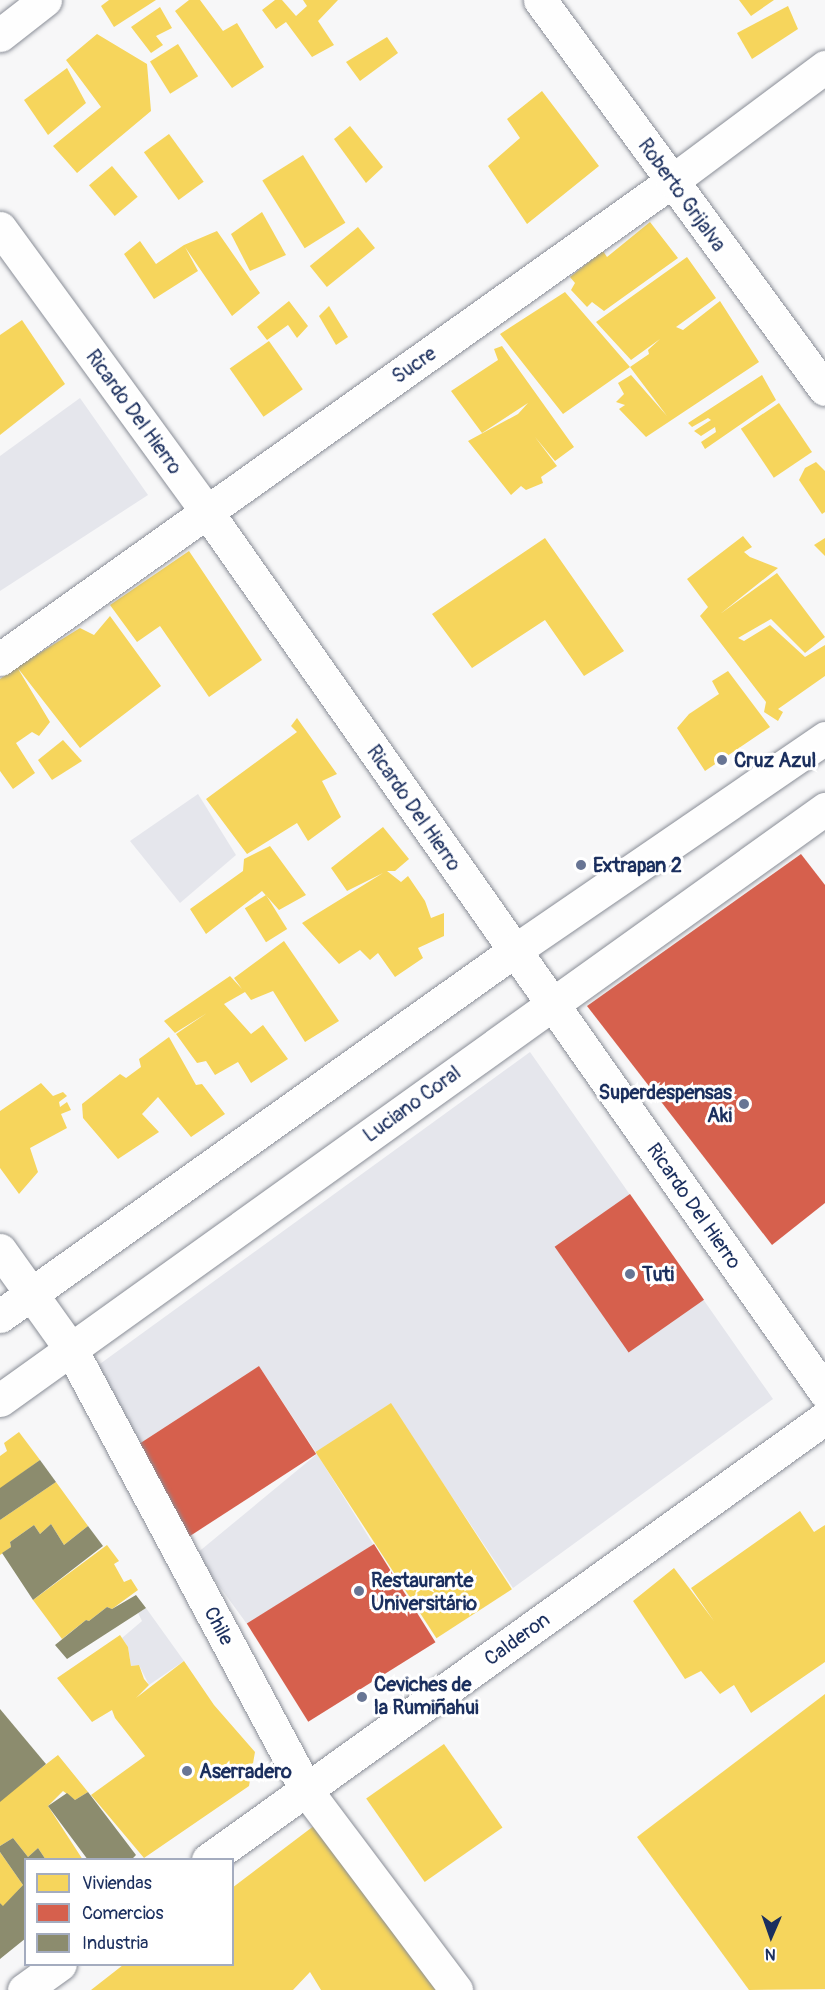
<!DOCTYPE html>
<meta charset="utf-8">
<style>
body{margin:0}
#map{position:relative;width:825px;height:1990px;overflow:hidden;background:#f7f7f8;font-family:Pangolin,sans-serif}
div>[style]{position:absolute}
.green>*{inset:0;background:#e5e6ec}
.homes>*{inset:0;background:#f6d55c;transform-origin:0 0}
.shops>*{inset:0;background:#d6604d;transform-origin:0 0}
.industry>*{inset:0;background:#8c8c6e}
.roads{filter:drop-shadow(0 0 2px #8a8e97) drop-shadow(0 0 2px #8a8e97)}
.minor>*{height:33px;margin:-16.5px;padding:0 16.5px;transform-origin:16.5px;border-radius:16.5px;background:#fefefe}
.tertiary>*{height:33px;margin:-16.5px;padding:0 16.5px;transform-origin:16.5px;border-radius:16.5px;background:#fefefe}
.primary>*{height:33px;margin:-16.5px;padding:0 16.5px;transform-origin:16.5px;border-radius:16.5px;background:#fefefe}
.dots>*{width:16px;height:16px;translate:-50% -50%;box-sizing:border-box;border:3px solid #fff;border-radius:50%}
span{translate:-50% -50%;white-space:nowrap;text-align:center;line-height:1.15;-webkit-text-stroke:6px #fff;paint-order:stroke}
.street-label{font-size:20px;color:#1b2f5e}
.poi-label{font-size:20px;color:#1b2f5e;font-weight:700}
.left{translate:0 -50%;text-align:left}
.right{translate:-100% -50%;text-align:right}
.legend{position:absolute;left:24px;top:1858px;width:210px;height:108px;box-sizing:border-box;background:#fff;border:2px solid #a4acbf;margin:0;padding:8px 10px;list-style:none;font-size:18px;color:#1b2f5e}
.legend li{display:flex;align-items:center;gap:12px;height:30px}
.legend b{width:30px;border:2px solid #a4acbf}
.north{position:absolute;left:741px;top:1906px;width:60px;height:60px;-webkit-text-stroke:4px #fff;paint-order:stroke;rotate:182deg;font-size:16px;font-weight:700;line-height:24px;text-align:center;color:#1b2f5e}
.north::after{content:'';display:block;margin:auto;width:21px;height:27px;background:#1b2f5e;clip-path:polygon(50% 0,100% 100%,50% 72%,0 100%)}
</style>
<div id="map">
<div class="green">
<div style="clip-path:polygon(80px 398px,148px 495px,0 591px,0 456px)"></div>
<div style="clip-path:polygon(198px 794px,236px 855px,180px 903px,130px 841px)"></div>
<div style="clip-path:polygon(530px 1052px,773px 1399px,513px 1588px,390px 1404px,317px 1454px,373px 1544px,257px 1638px,196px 1554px,317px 1454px,259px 1366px,132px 1463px,75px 1382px)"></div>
<div style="clip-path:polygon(146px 1608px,184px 1661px,149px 1685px,139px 1665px,131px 1666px,128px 1647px,122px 1638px,142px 1621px,138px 1613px)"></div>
</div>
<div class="homes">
<div style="clip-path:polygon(109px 0,156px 0,114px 27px,101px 6px)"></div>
<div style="clip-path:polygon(189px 0,200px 0,223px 31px,237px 23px,264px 67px,232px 88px,175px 11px)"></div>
<div style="clip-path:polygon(275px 0,282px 0,296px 16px,307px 6px,303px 0,338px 0,318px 21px,334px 45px,312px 57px,286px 22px,276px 29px,262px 10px)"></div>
<div style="clip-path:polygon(739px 0,774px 0,751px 16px)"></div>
<div style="clip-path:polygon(788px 6px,798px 29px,752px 59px,737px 33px)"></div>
<div style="clip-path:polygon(160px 7px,172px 28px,156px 36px,163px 45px,151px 53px,131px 27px)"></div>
<div style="clip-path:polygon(97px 34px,147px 64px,151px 111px,77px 173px,53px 146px,101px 107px,66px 60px)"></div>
<div style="clip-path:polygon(387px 37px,398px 53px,360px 81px,346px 62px)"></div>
<div style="left:178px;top:44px;width:38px;height:33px;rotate:58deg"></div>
<div style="clip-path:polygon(67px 68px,86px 103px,48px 135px,24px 100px)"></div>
<div style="clip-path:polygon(542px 91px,599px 166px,527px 224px,488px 166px,520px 138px,507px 119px)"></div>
<div style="clip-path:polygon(350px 126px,383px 167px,366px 183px,334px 139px)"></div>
<div style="left:169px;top:134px;width:59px;height:31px;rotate:54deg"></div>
<div style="left:303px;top:155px;width:80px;height:48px;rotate:58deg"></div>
<div style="left:112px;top:166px;width:40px;height:30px;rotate:50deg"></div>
<div style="clip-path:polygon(262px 212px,286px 255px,250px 271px,231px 234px)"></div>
<div style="clip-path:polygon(650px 222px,678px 258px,604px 311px,592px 302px,587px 307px,571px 290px,575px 283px,570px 277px,603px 251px,607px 257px)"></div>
<div style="left:358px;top:227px;width:27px;height:62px;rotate:51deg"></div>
<div style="clip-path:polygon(217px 231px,260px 293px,232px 316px,185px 247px,198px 271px,154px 299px,124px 254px,140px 241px,156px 264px,184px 245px)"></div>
<div style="clip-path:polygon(687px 257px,716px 298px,676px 327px,683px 330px,720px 301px,759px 362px,646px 437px,619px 409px,625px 405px,616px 402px,624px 394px,618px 383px,631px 375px,667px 416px,630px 367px,563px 414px,500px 334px,565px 292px,630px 367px,649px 354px,648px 350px,660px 339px,631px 360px,596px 322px)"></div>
<div style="clip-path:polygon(289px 301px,308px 326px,297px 338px,288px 325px,267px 340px,257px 327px)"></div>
<div style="clip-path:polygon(329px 306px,348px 337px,336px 345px,319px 316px)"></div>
<div style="clip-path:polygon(22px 320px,65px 384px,0 435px,0 335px)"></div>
<div style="left:269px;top:341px;width:59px;height:48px;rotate:55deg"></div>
<div style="clip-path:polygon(502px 346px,574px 447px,555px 461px,535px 437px,557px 466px,541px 477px,543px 483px,526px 490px,521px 486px,511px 495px,468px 441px,518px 414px,528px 403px,482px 433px,451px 391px,498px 360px,494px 349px)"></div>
<div style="clip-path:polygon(762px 375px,776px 400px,705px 449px,701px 442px,716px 432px,715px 427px,701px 436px,694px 431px,711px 420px,708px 418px,692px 427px,688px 423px)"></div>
<div style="left:779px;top:403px;width:59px;height:46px;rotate:56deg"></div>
<div style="clip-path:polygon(816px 462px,825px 471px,825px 512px,822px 514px,799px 480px,805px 468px)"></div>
<div style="clip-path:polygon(743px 536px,752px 547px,744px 552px,750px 557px,778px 568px,720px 614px,777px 573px,825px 637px,805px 653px,771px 619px,738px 638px,744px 641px,770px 625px,805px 657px,825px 645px,825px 676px,778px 709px,783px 712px,778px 721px,764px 712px,766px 702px,700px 616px,708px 607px,687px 579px)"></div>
<div style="clip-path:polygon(545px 538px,624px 651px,584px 676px,545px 620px,472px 668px,432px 614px)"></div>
<div style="clip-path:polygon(825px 538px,825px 556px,814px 545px)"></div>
<div style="clip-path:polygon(189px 551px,262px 660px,209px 697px,160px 626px,137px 642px,110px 605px)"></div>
<div style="clip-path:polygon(110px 616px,161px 686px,80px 748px,17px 667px,50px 722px,39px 736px,32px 732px,16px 743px,35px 773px,13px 789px,0 771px,0 679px,17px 667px,80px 628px,94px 635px)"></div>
<div style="clip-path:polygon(728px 671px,770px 727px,705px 771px,677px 728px,689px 714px,719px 694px,712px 681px)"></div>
<div style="clip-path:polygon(297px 718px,337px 774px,322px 781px,341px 817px,308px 841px,297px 823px,247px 854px,206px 799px,297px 732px,291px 726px)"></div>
<div style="clip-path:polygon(63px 740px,82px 761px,52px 780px,38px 760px)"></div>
<div style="clip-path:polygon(383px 827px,409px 859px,395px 871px,387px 871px,401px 882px,408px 876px,425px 901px,431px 918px,444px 913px,444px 936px,418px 948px,423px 958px,395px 977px,378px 953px,370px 960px,360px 950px,339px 964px,302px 923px,383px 873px,347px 891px,331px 868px)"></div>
<div style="clip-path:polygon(270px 846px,306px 895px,279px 910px,262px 891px,206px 934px,190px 909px,243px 871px,244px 859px)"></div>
<div style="left:266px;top:895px;width:40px;height:25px;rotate:58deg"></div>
<div style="clip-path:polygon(284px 941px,339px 1021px,305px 1042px,273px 991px,251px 1000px,245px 992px,224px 1004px,251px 1034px,263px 1025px,288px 1059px,251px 1083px,238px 1062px,215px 1075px,206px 1061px,197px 1063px,176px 1034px,207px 1013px,175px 1033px,164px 1021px,230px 976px,242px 989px,234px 978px)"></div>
<div style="clip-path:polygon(169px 1037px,196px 1085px,202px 1084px,225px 1114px,191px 1137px,158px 1097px,142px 1114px,159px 1132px,118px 1159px,83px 1118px,82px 1104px,120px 1074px,126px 1078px,141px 1067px,139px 1059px)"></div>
<div style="clip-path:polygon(41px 1083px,53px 1096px,63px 1092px,67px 1096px,59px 1102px,60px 1107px,67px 1102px,71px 1110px,61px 1114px,67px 1128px,30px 1148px,38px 1172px,19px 1194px,0 1168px,0 1111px)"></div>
<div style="left:391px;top:1403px;width:222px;height:90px;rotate:57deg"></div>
<div style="clip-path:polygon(19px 1432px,40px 1460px,0 1489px,0 1456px,7px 1451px,4px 1443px)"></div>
<div style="clip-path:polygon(56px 1482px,88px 1526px,64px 1545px,51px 1524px,40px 1534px,34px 1525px,10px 1542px,11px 1547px,0 1555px,0 1520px)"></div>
<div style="clip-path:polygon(800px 1511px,814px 1532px,825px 1525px,825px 1662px,751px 1713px,734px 1685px,720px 1694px,701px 1671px,685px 1679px,633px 1601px,674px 1568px,714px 1621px,691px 1588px)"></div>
<div style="clip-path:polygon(107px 1545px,119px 1561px,114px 1564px,124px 1582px,131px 1579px,138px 1590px,112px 1609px,107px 1607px,89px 1621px,86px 1620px,62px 1639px,33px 1600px)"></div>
<div style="clip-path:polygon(120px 1635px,128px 1647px,131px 1666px,139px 1665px,144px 1679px,149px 1685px,136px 1698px,184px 1661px,214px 1705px,255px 1752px,249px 1786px,144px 1858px,91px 1795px,145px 1756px,115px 1718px,112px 1710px,92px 1722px,57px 1678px)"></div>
<div style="clip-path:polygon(825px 1694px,825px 1989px,749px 1990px,637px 1837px)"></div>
<div style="left:444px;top:1744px;width:102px;height:95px;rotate:55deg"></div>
<div style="clip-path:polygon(58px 1755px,88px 1792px,75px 1800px,63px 1791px,48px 1806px,83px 1860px,46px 1860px,38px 1848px,28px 1857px,13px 1838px,0 1846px,0 1800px)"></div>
<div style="clip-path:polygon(315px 1825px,436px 1990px,321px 1990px,310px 1972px,293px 1990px,91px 1990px,123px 1965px,232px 1965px,232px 1888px)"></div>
<div style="clip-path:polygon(0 1852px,23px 1885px,3px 1907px,0 1903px)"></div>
</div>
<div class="shops">
<div style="clip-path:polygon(801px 854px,825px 885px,825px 1203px,772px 1245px,587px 1006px)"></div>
<div style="left:630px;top:1194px;width:129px;height:92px;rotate:55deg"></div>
<div style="left:259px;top:1366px;width:105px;height:160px;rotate:57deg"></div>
<div style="left:374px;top:1544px;width:116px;height:150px;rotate:58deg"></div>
</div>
<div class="industry">
<div style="clip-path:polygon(40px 1460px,56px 1482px,0 1520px,0 1488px)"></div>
<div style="clip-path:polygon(51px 1524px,64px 1545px,88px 1526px,103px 1546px,33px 1600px,2px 1553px,11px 1547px,10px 1542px,34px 1525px,40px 1534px)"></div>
<div style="clip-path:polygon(136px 1595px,146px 1608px,67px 1659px,55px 1645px,86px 1620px,89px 1621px,107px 1607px,112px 1609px)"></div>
<div style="clip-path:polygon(0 1709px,46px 1764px,0 1802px)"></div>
<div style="clip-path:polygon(88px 1792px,136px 1855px,131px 1860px,88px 1860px,48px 1806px,67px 1793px,75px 1800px)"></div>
<div style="clip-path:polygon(13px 1838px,28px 1857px,38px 1848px,46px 1860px,26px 1860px,26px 1938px,0 1959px,0 1903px,3px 1906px,23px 1885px,0 1852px,0 1846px)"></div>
</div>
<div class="roads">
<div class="minor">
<div style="left:540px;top:0;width:482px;rotate:53.8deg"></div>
<div style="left:0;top:228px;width:351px;rotate:53.9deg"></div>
<div style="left:207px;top:512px;width:1075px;rotate:54.92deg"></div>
<div style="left:0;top:1250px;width:124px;rotate:54.5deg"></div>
<div style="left:72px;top:1351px;width:497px;rotate:61.9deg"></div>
<div style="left:306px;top:1790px;width:250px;rotate:53.1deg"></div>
<div style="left:208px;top:1860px;width:759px;rotate:-35.62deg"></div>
<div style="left:24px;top:1990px;width:44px;rotate:-35.8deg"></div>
</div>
<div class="tertiary">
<div style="left:0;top:35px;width:57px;rotate:-37.9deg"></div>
<div style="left:0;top:659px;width:825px;rotate:-35.42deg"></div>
<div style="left:672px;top:181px;width:191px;rotate:-36.7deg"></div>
</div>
<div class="primary">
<div style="left:0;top:1316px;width:630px;rotate:-35.38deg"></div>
<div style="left:514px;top:951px;width:377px;rotate:-34.4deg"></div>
<div style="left:0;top:1400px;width:1015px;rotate:-35.62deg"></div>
</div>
</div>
<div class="dots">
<div style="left:722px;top:760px;background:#687594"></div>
<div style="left:581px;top:865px;background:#687594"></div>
<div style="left:744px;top:1104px;background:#687594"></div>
<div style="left:630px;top:1274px;background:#687594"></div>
<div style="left:359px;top:1591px;background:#687594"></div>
<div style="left:362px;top:1697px;background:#687594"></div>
<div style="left:187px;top:1771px;background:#687594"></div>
</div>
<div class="street-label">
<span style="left:682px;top:195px;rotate:54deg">Roberto Grijalva</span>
<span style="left:414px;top:365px;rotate:-35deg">Sucre</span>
<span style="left:134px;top:412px;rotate:54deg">Ricardo Del Hierro</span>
<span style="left:414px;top:808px;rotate:55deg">Ricardo Del Hierro</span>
<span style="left:412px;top:1104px;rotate:-36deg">Luciano Coral</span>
<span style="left:694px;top:1206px;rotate:55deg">Ricardo Del Hierro</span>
<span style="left:219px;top:1626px;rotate:62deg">Chile</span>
<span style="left:517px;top:1639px;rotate:-36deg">Calderon</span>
</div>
<div class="poi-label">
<span class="left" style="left:734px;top:760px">Cruz Azul</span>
<span class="left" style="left:593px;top:865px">Extrapan 2</span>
<span class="right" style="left:732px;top:1104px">Superdespensas<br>Aki</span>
<span class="left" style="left:642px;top:1274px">Tuti</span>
<span class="left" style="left:371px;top:1592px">Restaurante<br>Universitário</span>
<span class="left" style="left:374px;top:1696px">Ceviches de<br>la Rumiñahui</span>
<span class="left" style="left:199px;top:1771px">Aserradero</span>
</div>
<ul class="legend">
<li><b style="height:16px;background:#f6d55c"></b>Viviendas</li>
<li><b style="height:16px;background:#d6604d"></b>Comercios</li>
<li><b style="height:16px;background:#8c8c6e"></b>Industria</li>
</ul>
<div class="north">N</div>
</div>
